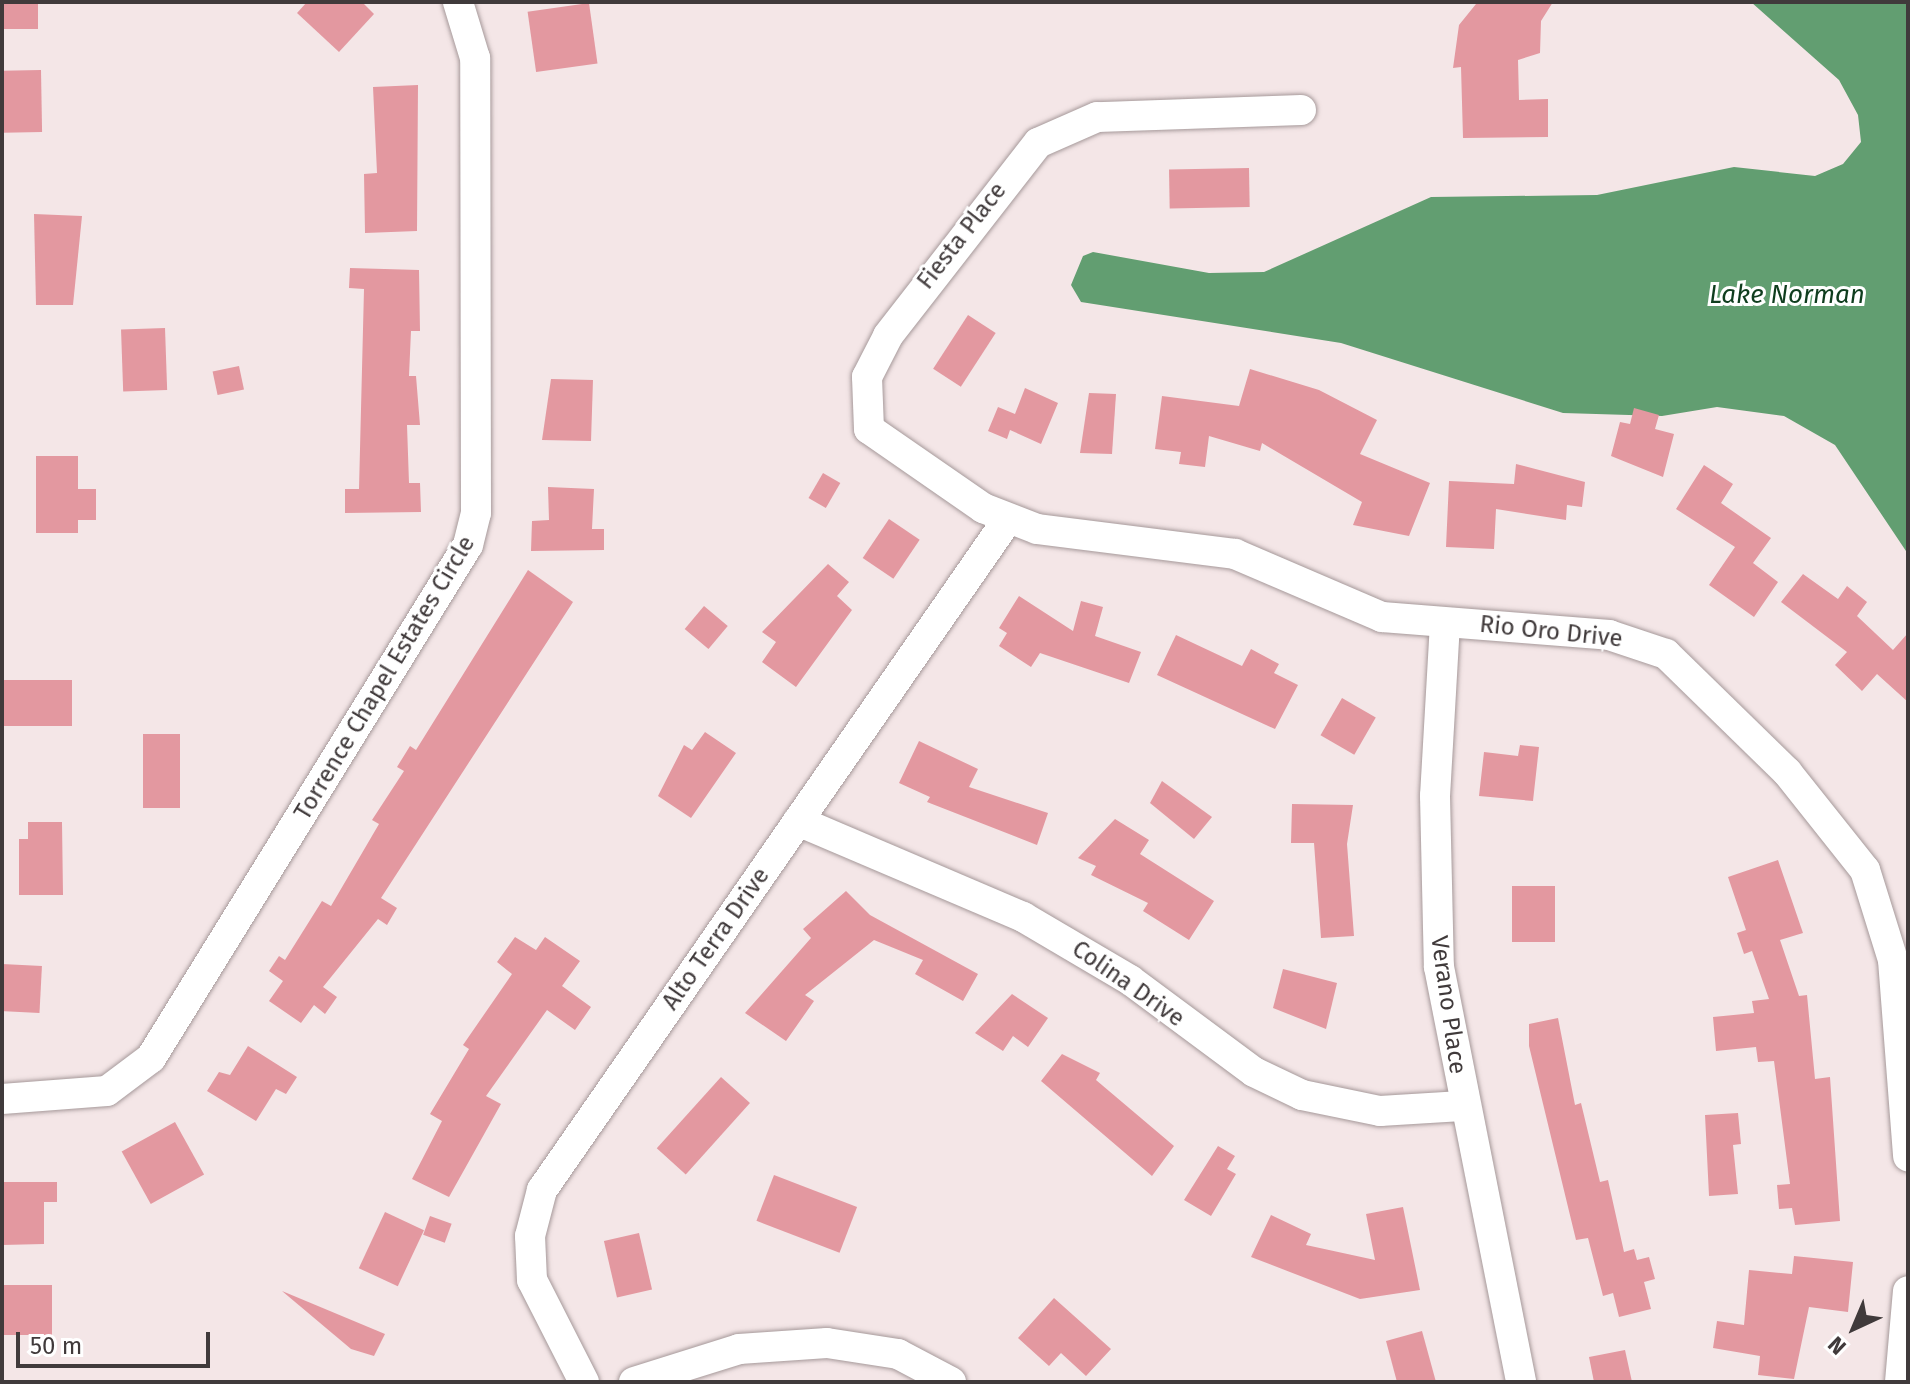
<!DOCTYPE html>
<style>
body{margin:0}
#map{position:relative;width:1910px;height:1384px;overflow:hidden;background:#f4e6e7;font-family:"Fira Sans",sans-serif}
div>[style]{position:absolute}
.water>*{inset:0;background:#629e71}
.building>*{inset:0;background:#e398a0;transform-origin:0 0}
.roads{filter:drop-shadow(0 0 2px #a6999a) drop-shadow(0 0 2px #a6999a)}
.minor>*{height:30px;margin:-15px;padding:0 15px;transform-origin:15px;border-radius:15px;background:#fff}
span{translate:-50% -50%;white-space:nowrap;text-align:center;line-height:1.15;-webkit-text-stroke:6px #fff;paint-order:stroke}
.street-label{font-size:24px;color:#403a3b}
.water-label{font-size:26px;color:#0f3d1e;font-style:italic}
.frame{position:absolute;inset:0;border:4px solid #403a3b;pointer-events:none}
.north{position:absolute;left:1814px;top:1288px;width:80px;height:80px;-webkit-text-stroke:6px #fff;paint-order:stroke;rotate:224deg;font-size:22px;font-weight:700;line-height:32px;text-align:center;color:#403a3b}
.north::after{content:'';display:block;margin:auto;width:28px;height:36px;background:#403a3b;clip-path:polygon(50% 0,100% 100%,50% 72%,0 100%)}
.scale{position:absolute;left:16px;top:1332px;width:194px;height:36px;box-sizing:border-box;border:4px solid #403a3b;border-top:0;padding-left:10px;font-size:24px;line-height:28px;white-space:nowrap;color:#403a3b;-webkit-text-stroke:6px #fff;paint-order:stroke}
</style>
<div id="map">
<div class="water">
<div style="clip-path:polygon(1751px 2px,1908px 2px,1908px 554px,1835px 445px,1784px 416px,1717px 407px,1662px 416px,1563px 413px,1341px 343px,1081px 302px,1071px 285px,1083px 256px,1093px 252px,1209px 273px,1264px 272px,1431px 197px,1597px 195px,1734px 167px,1815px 176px,1843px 164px,1861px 142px,1858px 115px,1839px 80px)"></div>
</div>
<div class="building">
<div style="left:2px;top:2px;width:36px;height:27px"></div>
<div style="clip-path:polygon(307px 2px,362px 2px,374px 14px,339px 52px,297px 13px)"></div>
<div style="clip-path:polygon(1553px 2px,1541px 21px,1540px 53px,1518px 60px,1519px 100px,1548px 99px,1548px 137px,1463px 138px,1461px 67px,1453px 68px,1459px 25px,1476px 4px)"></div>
<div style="left:589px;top:3px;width:61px;height:62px;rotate:82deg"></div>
<div style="left:41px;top:70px;width:62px;height:39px;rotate:89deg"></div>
<div style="clip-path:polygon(418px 85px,417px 231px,365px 233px,364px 174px,377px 173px,373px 87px)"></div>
<div style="left:1249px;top:168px;width:39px;height:80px;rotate:89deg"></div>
<div style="clip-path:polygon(34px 214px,82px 216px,73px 305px,36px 305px)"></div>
<div style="clip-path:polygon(350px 268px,419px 270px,420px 331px,411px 331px,409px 376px,416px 376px,420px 425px,407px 425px,409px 483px,420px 483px,421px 512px,345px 513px,345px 489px,359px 489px,364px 289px,349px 288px)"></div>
<div style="left:968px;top:315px;width:33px;height:64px;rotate:33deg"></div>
<div style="left:165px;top:328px;width:62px;height:44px;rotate:88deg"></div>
<div style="left:239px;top:366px;width:24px;height:27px;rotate:78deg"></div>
<div style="clip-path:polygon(1250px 369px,1319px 390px,1377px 420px,1360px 454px,1430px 483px,1409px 536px,1353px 525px,1362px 502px,1262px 443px,1260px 451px,1209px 436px,1205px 467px,1179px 464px,1181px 452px,1155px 449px,1162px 396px,1239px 406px)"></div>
<div style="clip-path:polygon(551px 379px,593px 380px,591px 441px,542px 440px)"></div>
<div style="clip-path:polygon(1025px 388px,1058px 403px,1041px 444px,1010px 430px,1007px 439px,988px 431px,998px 407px,1015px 414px)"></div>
<div style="clip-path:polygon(1089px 393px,1116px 394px,1112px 454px,1080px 453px)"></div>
<div style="clip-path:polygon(1634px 408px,1659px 415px,1655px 429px,1674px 434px,1663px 477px,1611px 456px,1620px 422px,1630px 424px)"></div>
<div style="clip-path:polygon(36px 456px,78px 456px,78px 489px,96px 489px,96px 520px,78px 520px,78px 533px,36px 533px)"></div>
<div style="clip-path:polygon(1516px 464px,1585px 482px,1582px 507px,1567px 505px,1566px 520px,1496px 509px,1494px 549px,1446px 547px,1449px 481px,1514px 484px)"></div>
<div style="clip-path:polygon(1704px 465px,1733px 484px,1721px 503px,1771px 538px,1753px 563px,1778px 582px,1754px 617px,1709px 585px,1735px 547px,1676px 509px)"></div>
<div style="left:823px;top:473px;width:20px;height:29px;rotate:30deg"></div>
<div style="clip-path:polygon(548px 487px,594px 489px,592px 529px,604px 529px,604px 550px,531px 551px,532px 521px,549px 520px)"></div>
<div style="left:889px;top:519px;width:37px;height:47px;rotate:34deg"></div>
<div style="clip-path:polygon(828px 564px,849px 582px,837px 596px,852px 610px,796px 687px,762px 662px,776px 642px,762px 632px)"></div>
<div style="clip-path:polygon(528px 570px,573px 602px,381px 898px,397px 908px,387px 925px,378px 919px,323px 987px,337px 997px,325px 1014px,314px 1005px,301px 1023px,269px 1001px,283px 981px,269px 971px,279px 956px,285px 960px,322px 901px,331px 906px,379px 824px,372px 820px,404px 771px,397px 767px,410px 746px,416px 750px)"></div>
<div style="clip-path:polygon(1803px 574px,1838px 599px,1847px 586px,1867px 602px,1857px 616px,1893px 650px,1908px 633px,1908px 702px,1877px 674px,1862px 691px,1835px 665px,1847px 652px,1781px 602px)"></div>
<div style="clip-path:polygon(1019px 596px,1073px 631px,1081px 601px,1103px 607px,1095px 636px,1141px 652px,1129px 683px,1040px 653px,1031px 667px,999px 646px,1007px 633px,999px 628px)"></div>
<div style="left:704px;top:606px;width:31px;height:30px;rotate:40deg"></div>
<div style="clip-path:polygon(1176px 635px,1242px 666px,1251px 649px,1279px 664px,1274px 673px,1298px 685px,1275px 729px,1157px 675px)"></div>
<div style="left:2px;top:680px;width:70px;height:46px"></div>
<div style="left:1342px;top:698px;width:39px;height:43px;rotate:30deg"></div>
<div style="clip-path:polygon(705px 732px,736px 753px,691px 818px,658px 796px,684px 745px,692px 750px)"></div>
<div style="left:143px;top:734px;width:37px;height:74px"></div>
<div style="clip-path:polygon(919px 741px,978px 769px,969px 787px,1048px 813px,1037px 845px,927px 802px,930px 797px,899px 783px)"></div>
<div style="clip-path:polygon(1520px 745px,1539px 747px,1533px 801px,1479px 796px,1484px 752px,1518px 756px)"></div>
<div style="clip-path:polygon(1162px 781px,1212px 817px,1194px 839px,1150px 803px)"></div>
<div style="clip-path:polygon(1292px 804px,1353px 805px,1347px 844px,1354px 936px,1321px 938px,1314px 843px,1291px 843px)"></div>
<div style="clip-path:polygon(1115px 819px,1149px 840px,1140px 854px,1214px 901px,1189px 940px,1143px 911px,1148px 903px,1091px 875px,1096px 866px,1078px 858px)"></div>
<div style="clip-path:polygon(28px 822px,62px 822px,63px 895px,19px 895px,19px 839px,28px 839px)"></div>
<div style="clip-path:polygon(1778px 860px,1803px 933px,1780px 940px,1799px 996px,1807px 995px,1815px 1079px,1830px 1077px,1840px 1221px,1795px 1225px,1792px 1208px,1779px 1209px,1777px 1185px,1790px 1184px,1774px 1061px,1758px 1062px,1756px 1047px,1716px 1051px,1713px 1017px,1754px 1013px,1752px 1001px,1769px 999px,1752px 951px,1744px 954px,1737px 933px,1746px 930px,1728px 877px)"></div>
<div style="left:1512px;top:886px;width:43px;height:56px"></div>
<div style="clip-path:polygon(846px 891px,870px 915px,978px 974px,963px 1001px,915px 974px,923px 960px,874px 940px,805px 995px,814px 1001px,786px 1041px,745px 1013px,811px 938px,803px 929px)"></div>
<div style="clip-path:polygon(515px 937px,536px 950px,545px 937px,580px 961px,562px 986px,591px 1007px,575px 1030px,547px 1010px,486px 1096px,501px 1104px,449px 1197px,412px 1179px,442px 1121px,430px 1114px,469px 1049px,463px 1045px,512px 974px,497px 962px)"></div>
<div style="left:2px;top:964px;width:40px;height:47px;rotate:3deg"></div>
<div style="clip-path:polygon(1283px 969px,1337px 983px,1326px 1029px,1273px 1008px)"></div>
<div style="clip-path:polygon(1012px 994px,1048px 1018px,1028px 1047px,1013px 1036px,1003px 1051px,975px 1033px)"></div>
<div style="clip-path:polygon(1558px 1018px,1575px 1105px,1581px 1103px,1600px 1182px,1608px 1180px,1624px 1252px,1634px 1249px,1637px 1260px,1649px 1257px,1655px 1279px,1644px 1282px,1651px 1309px,1619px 1317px,1613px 1293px,1603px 1296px,1588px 1238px,1576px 1240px,1529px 1046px,1529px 1024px)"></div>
<div style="clip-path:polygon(248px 1046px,297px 1077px,286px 1094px,276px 1089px,256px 1121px,207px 1091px,219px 1072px,230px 1075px)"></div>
<div style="clip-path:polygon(1062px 1054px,1100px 1073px,1096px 1080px,1174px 1146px,1152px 1176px,1041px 1081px)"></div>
<div style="left:721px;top:1077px;width:39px;height:96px;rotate:42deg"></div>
<div style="clip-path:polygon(1738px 1113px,1741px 1144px,1733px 1145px,1738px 1194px,1709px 1196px,1705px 1115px)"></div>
<div style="left:175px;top:1122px;width:60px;height:61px;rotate:61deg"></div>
<div style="clip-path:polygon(1218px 1146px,1235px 1156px,1227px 1169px,1236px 1174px,1211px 1216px,1184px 1200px)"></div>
<div style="left:774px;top:1175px;width:89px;height:49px;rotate:21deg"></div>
<div style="clip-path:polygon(2px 1182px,57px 1182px,57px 1202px,44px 1202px,44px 1244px,2px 1245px)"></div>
<div style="clip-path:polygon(1403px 1207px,1420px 1290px,1360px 1299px,1251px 1257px,1271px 1215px,1311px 1234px,1306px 1245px,1375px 1260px,1366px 1214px)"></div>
<div style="left:385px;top:1212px;width:43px;height:62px;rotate:25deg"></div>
<div style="left:430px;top:1216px;width:23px;height:20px;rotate:20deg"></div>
<div style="left:639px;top:1233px;width:58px;height:36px;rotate:77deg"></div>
<div style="clip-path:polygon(1794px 1256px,1853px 1262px,1848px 1312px,1809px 1307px,1794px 1379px,1758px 1375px,1760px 1356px,1713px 1348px,1717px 1321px,1744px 1325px,1749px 1270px,1792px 1274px)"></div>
<div style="left:2px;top:1285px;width:50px;height:50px"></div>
<div style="clip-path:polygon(282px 1291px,385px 1334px,374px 1356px,351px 1349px)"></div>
<div style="clip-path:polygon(1054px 1298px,1111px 1349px,1086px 1376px,1061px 1353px,1049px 1366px,1018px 1338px)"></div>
<div style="clip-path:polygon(1422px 1331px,1436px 1382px,1397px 1382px,1386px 1341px)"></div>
<div style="clip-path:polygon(1625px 1350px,1632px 1382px,1594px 1382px,1589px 1357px)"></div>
</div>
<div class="roads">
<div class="minor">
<div style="left:1301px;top:110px;width:204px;rotate:178deg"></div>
<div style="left:1097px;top:117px;width:64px;rotate:156.2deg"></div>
<div style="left:1038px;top:143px;width:244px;rotate:127.9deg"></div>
<div style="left:888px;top:336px;width:46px;rotate:117.1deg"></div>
<div style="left:867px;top:377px;width:52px;rotate:87.8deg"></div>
<div style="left:869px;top:429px;width:139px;rotate:34.7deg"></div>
<div style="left:983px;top:508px;width:58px;rotate:21.3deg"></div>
<div style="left:1037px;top:529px;width:200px;rotate:7.2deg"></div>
<div style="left:1235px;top:554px;width:160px;rotate:23.2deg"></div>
<div style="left:1382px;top:617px;width:228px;rotate:4.5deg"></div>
<div style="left:1609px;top:635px;width:60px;rotate:18.4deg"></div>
<div style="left:1666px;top:654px;width:169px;rotate:44.3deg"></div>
<div style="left:1787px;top:772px;width:125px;rotate:51.5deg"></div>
<div style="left:1865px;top:870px;width:94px;rotate:72.7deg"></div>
<div style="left:1893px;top:960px;width:197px;rotate:85.6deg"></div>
<div style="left:1445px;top:623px;width:173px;rotate:93.3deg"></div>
<div style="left:1435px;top:796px;width:171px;rotate:88.7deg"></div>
<div style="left:1439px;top:967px;width:423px;rotate:78.8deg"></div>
<div style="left:798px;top:821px;width:245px;rotate:23.1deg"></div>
<div style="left:1023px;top:917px;width:124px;rotate:30.5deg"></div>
<div style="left:1130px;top:980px;width:154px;rotate:36.6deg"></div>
<div style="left:1254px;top:1072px;width:53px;rotate:25.6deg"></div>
<div style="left:1302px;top:1095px;width:80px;rotate:11.6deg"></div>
<div style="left:1380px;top:1111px;width:82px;rotate:-3.5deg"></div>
<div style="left:2px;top:1099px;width:105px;rotate:-4.4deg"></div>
<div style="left:107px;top:1091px;width:55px;rotate:-36.9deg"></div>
<div style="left:151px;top:1058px;width:603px;rotate:-58.29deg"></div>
<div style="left:468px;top:545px;width:33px;rotate:-76deg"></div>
<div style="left:476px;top:513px;width:455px;rotate:-90.1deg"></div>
<div style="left:475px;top:58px;width:59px;rotate:-106.9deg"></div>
<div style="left:584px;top:1382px;width:114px;rotate:-117deg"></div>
<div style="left:532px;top:1280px;width:44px;rotate:-92.6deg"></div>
<div style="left:530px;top:1236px;width:48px;rotate:-75.4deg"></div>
<div style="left:542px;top:1190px;width:817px;rotate:-55.22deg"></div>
<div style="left:634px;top:1382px;width:110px;rotate:-17.4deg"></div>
<div style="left:739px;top:1349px;width:88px;rotate:-3.9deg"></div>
<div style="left:827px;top:1343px;width:72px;rotate:8.8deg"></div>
<div style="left:898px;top:1354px;width:60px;rotate:27.8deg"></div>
<div style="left:1900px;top:1382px;width:91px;rotate:-85deg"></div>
</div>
</div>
<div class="street-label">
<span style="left:962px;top:236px;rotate:-52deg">Fiesta Place</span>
<span style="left:1551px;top:632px;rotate:6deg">Rio Oro Drive</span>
<span style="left:385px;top:678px;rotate:-59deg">Torrence Chapel Estates Circle</span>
<span style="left:716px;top:939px;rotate:-55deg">Alto Terra Drive</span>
<span style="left:1128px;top:984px;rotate:35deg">Colina Drive</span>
<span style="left:1448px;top:1005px;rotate:82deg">Verano Place</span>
</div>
<div class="water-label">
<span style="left:1787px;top:295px">Lake Norman</span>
</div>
<div class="frame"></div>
<div class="north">N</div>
<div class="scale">50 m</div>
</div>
